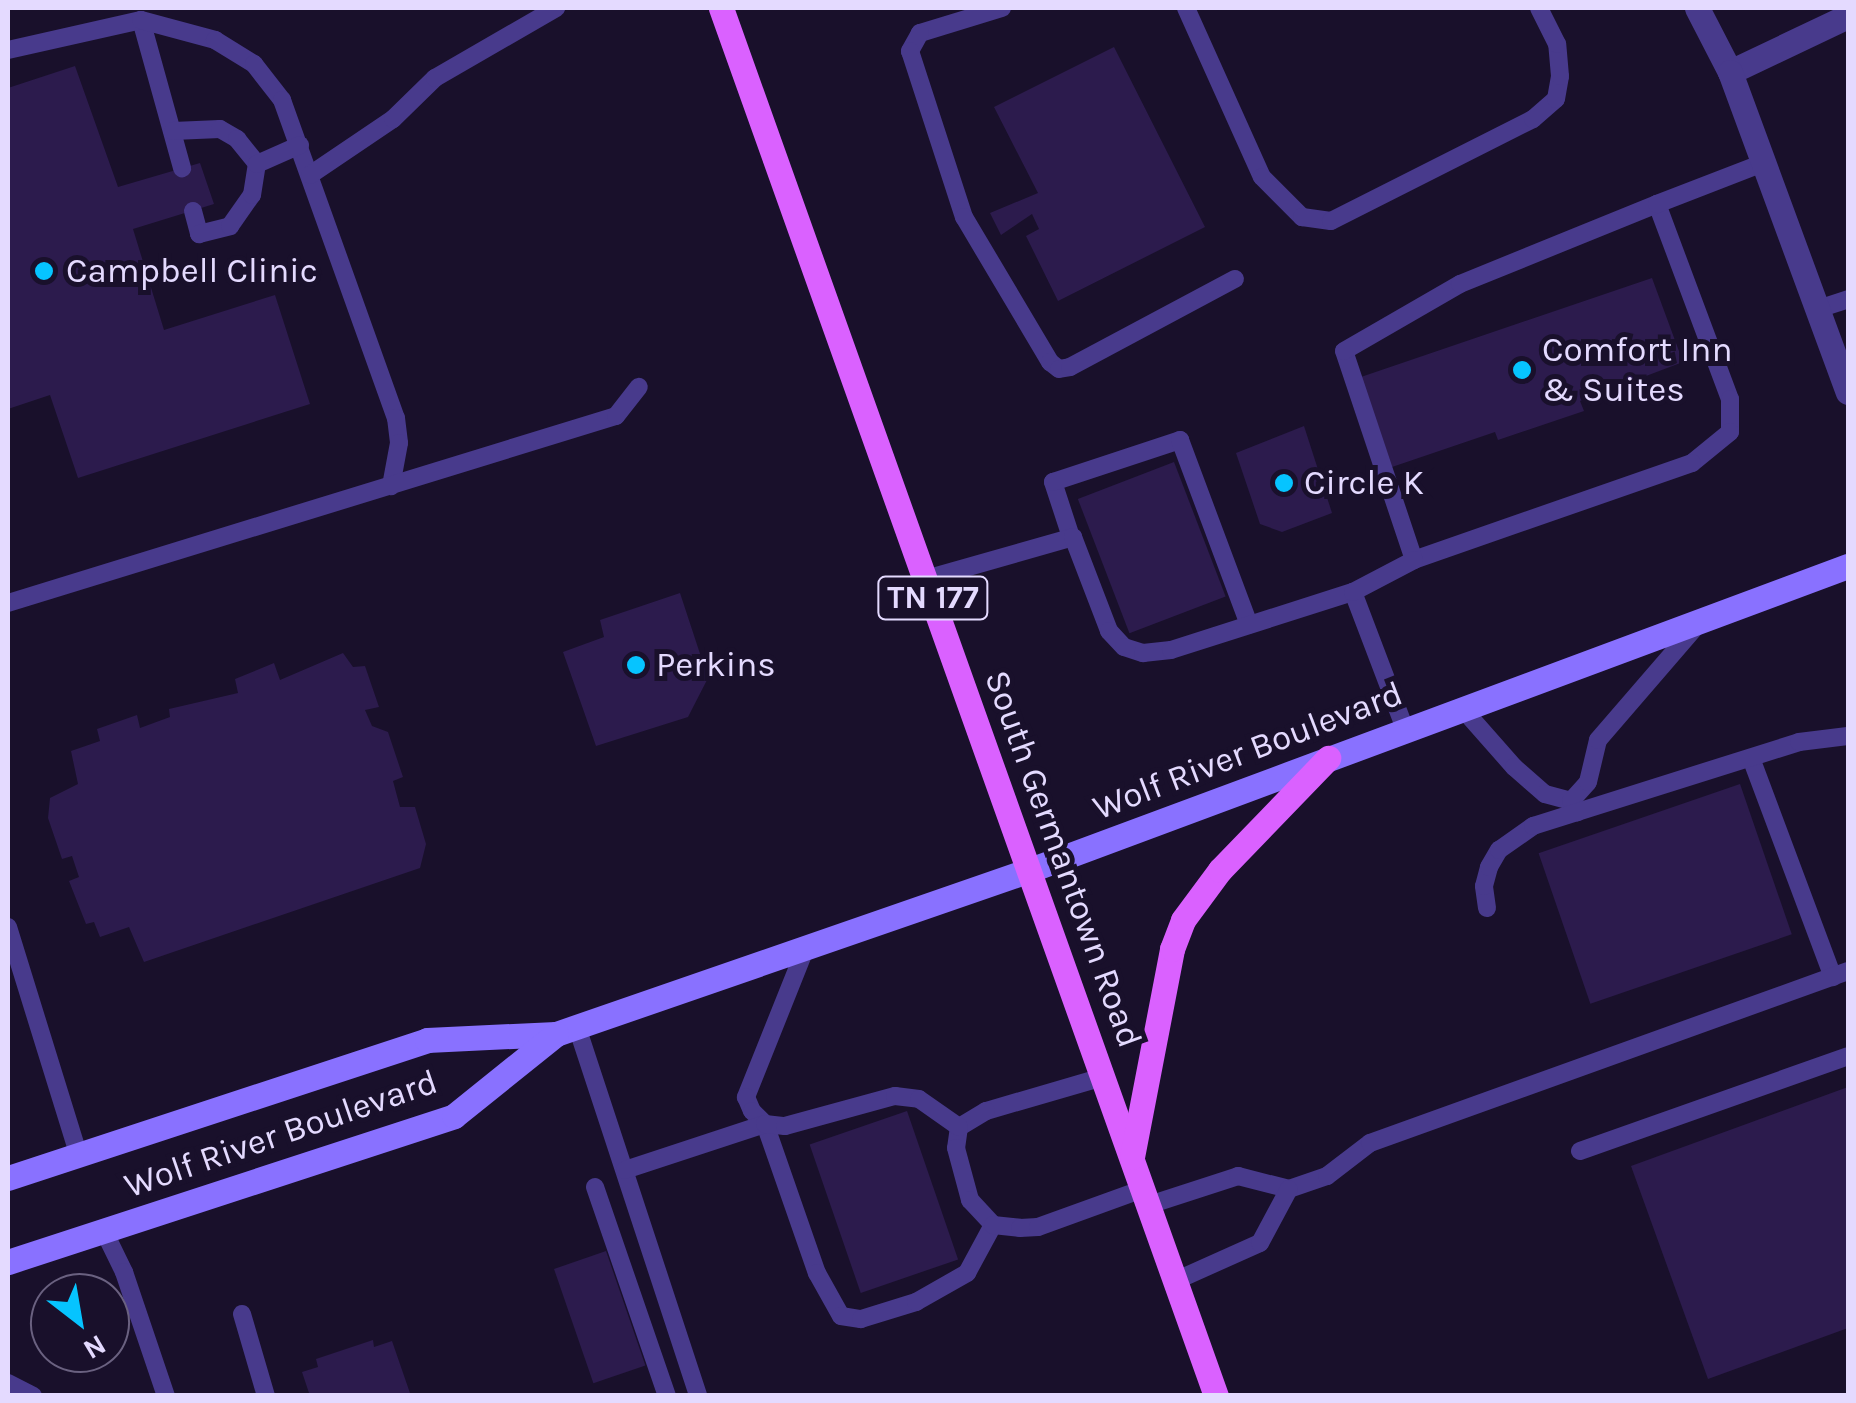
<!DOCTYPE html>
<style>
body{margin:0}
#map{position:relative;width:1856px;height:1403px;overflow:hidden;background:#19102b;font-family:Karla,sans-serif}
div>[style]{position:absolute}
.building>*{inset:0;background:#2c1b4d;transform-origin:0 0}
.service>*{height:18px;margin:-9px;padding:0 9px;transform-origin:9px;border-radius:9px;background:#483a8c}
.minor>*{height:25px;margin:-12.5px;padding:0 12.5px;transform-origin:12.5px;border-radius:12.5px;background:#483a8c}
.tertiary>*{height:25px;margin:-12.5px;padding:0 12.5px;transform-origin:12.5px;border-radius:12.5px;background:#483a8c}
.secondary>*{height:25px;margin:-12.5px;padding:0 12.5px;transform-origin:12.5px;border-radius:12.5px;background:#8971ff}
.primary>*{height:25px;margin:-12.5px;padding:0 12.5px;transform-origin:12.5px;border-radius:12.5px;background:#da61ff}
.dots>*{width:28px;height:28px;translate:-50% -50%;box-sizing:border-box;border:5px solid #19102b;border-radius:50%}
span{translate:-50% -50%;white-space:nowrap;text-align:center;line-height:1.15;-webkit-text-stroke:10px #19102b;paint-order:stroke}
.shield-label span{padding:2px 8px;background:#19102b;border:2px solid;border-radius:8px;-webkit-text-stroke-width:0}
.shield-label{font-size:32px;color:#e4daff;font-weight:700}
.poi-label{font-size:35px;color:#e4daff}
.left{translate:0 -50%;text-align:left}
.street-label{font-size:35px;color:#e4daff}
.frame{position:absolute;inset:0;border:10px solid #e4daff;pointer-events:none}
.north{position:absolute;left:30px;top:1273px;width:100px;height:100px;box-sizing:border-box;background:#19102b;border:2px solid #6a6180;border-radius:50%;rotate:149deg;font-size:28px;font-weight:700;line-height:40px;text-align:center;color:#e4daff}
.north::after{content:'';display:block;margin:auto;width:35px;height:45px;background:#06c4ff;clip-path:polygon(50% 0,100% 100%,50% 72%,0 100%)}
</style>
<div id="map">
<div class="building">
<div style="clip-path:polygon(1114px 47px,1205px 227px,1058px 301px,1026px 236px,1039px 229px,1032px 214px,1001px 235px,990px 213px,1038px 193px,994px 107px)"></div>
<div style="clip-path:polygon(75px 66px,118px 187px,200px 163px,214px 204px,133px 229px,164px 330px,275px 295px,310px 404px,78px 478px,50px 395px,8px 409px,8px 88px)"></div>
<div style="clip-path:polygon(1652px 278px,1683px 362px,1580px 401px,1584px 411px,1498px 440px,1495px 432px,1392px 467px,1358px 378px)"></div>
<div style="clip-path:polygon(1304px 426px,1332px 513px,1282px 532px,1260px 524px,1236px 453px)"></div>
<div style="left:1174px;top:462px;width:144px;height:103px;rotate:69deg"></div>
<div style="clip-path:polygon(680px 593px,708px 678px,688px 717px,596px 746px,563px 652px,604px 637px,600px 620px)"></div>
<div style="clip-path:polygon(343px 653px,353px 667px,365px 666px,379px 707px,365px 710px,372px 726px,388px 732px,403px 777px,393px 781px,400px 807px,415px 807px,426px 844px,420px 868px,144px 962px,129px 927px,100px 937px,94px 922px,86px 924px,69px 881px,79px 877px,72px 856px,62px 859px,48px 818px,50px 798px,78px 784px,71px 751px,100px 741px,97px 729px,137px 715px,140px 728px,170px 717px,169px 709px,238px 693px,235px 679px,274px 663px,280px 680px)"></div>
<div style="left:1740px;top:784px;width:159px;height:213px;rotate:71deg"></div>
<div style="clip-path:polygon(1848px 1087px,1848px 1328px,1708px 1379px,1631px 1166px)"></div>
<div style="left:907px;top:1111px;width:157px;height:103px;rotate:71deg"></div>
<div style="left:606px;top:1251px;width:121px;height:55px;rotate:71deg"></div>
<div style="clip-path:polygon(373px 1340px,374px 1347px,392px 1341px,411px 1396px,310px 1396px,302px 1372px,318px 1367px,316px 1359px)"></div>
</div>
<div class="service">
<div style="left:1002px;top:8px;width:86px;rotate:163deg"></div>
<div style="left:920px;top:33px;width:21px;rotate:119deg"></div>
<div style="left:910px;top:51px;width:175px;rotate:72deg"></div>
<div style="left:964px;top:217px;width:169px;rotate:59.3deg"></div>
<div style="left:1050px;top:362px;width:11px;rotate:38deg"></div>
<div style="left:1059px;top:369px;width:11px;rotate:-10deg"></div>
<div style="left:1070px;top:367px;width:187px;rotate:-28.1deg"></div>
<div style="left:1186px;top:8px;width:185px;rotate:65.8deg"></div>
<div style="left:1262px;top:177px;width:57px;rotate:45deg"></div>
<div style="left:1302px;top:217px;width:29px;rotate:8deg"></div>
<div style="left:1331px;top:221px;width:226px;rotate:-26.8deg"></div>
<div style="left:1533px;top:119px;width:30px;rotate:-41deg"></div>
<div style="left:1556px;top:99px;width:23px;rotate:-80deg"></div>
<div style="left:1560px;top:76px;width:32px;rotate:-95deg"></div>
<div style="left:1557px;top:44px;width:40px;rotate:-116.6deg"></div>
<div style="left:141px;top:20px;width:154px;rotate:74.5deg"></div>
<div style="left:8px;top:50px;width:136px;rotate:-12.7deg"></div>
<div style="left:141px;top:20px;width:77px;rotate:15.1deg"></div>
<div style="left:215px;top:40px;width:46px;rotate:31.6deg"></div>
<div style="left:254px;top:64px;width:46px;rotate:52.1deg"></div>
<div style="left:282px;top:100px;width:338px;rotate:70.3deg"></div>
<div style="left:396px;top:418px;width:25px;rotate:83deg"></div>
<div style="left:399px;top:443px;width:44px;rotate:100.5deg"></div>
<div style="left:173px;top:131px;width:47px;rotate:-2.4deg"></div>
<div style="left:220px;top:129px;width:20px;rotate:30deg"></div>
<div style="left:237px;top:139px;width:32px;rotate:51deg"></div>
<div style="left:310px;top:175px;width:100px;rotate:-34deg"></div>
<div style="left:393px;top:119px;width:59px;rotate:-44.3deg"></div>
<div style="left:435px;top:78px;width:140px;rotate:-30deg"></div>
<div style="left:1657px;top:204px;width:208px;rotate:69.5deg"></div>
<div style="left:1730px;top:399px;width:33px;rotate:90deg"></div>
<div style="left:1730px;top:432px;width:49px;rotate:140.8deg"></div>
<div style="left:1692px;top:463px;width:294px;rotate:160.8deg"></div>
<div style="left:1414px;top:560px;width:220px;rotate:-108.5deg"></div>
<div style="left:1344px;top:351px;width:134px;rotate:-30deg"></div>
<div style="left:1460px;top:284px;width:213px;rotate:-22.1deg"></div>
<div style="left:1657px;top:204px;width:114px;rotate:-21.1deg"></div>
<div style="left:193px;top:211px;width:24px;rotate:75deg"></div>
<div style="left:199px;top:234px;width:32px;rotate:-14deg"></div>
<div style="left:230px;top:226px;width:38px;rotate:-55deg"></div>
<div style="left:252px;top:195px;width:31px;rotate:-81deg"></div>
<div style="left:257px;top:164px;width:47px;rotate:-23.8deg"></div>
<div style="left:1818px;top:309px;width:32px;rotate:-18deg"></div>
<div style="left:1071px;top:537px;width:58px;rotate:-108.1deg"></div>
<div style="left:1053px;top:482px;width:134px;rotate:-18.3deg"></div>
<div style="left:1180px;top:440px;width:197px;rotate:69.5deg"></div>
<div style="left:926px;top:579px;width:153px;rotate:-15.9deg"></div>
<div style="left:1073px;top:537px;width:101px;rotate:69deg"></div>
<div style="left:1109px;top:631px;width:22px;rotate:47deg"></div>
<div style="left:1124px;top:647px;width:20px;rotate:18deg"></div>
<div style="left:1143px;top:653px;width:28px;rotate:-6deg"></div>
<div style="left:1171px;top:650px;width:191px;rotate:-17.7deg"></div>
<div style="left:1353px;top:592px;width:147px;rotate:69.2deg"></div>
<div style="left:1353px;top:592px;width:69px;rotate:-27.7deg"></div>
<div style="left:8px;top:603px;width:636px;rotate:-17.1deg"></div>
<div style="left:616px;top:416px;width:37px;rotate:-52deg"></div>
<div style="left:1462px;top:708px;width:79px;rotate:48.6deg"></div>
<div style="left:1514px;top:767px;width:41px;rotate:41.1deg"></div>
<div style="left:1545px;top:794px;width:27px;rotate:15deg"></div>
<div style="left:1571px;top:801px;width:13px;rotate:61deg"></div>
<div style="left:1751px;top:758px;width:234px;rotate:69.5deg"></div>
<div style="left:1571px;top:801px;width:25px;rotate:-48deg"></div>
<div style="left:1588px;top:782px;width:43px;rotate:-76.6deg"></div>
<div style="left:1598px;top:740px;width:156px;rotate:-49.2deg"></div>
<div style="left:1487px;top:908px;width:22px;rotate:-98deg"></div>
<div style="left:1484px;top:886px;width:20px;rotate:-75deg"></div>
<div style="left:1489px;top:867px;width:20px;rotate:-60deg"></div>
<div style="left:1499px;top:850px;width:42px;rotate:-35.2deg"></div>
<div style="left:1533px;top:826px;width:279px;rotate:-17.5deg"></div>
<div style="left:1799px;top:742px;width:49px;rotate:-7deg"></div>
<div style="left:8px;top:927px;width:237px;rotate:72.8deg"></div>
<div style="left:806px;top:947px;width:162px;rotate:111.8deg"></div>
<div style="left:746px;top:1097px;width:15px;rotate:67deg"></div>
<div style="left:752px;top:1111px;width:18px;rotate:45deg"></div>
<div style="left:765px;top:1124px;width:158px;rotate:70.8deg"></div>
<div style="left:817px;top:1273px;width:49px;rotate:60.8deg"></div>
<div style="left:841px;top:1316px;width:20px;rotate:9deg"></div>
<div style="left:861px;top:1319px;width:58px;rotate:-17.2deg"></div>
<div style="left:916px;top:1302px;width:59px;rotate:-29.6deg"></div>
<div style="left:967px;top:1273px;width:55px;rotate:-61.6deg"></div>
<div style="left:577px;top:1027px;width:388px;rotate:71.8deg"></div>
<div style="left:1103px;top:1077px;width:122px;rotate:163.8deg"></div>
<div style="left:986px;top:1111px;width:31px;rotate:149deg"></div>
<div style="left:959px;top:1127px;width:21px;rotate:98deg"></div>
<div style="left:956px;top:1148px;width:54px;rotate:74.9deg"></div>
<div style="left:970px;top:1200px;width:34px;rotate:47deg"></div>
<div style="left:993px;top:1225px;width:27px;rotate:6deg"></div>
<div style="left:1020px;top:1228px;width:18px;rotate:-3deg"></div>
<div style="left:1038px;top:1227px;width:112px;rotate:-19.9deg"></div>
<div style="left:1580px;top:1151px;width:284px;rotate:-19.5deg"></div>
<div style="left:625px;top:1170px;width:147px;rotate:-18.2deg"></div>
<div style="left:765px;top:1124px;width:20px;rotate:6deg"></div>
<div style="left:785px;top:1126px;width:114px;rotate:-15.3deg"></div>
<div style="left:895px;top:1096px;width:24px;rotate:7deg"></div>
<div style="left:919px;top:1099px;width:49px;rotate:35deg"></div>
<div style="left:595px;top:1187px;width:221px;rotate:71deg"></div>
<div style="left:1149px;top:1205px;width:94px;rotate:-18deg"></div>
<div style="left:1238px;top:1176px;width:53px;rotate:14.3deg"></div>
<div style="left:1289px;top:1189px;width:40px;rotate:-18.9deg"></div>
<div style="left:1327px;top:1176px;width:54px;rotate:-37.5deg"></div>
<div style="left:1370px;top:1143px;width:508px;rotate:-19.79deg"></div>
<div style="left:104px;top:1231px;width:46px;rotate:64deg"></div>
<div style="left:124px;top:1272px;width:131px;rotate:71.3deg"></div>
<div style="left:1175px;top:1281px;width:93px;rotate:-24.1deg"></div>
<div style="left:1260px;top:1243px;width:61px;rotate:-61.8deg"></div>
<div style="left:242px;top:1314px;width:85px;rotate:73.7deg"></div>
<div style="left:8px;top:1383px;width:28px;rotate:27deg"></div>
</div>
<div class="minor">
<div style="left:1730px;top:72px;width:131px;rotate:-25.4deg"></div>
</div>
<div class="tertiary">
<div style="left:1697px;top:8px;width:72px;rotate:62.7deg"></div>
<div style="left:1730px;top:72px;width:341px;rotate:69.8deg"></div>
</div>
<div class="secondary">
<div style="left:8px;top:1178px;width:441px;rotate:-18.2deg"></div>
<div style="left:427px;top:1040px;width:129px;rotate:-2.7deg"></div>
<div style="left:556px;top:1034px;width:502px;rotate:-19.09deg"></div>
<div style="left:1030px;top:870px;width:873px;rotate:-20.39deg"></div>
<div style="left:8px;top:1262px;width:469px;rotate:-18.1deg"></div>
<div style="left:454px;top:1116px;width:131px;rotate:-38.8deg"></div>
</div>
<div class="primary">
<div style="left:721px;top:8px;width:1474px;rotate:70.37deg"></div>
<div style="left:1132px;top:1157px;width:212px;rotate:-79.1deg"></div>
<div style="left:1172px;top:949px;width:31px;rotate:-69deg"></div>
<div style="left:1183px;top:920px;width:62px;rotate:-53.5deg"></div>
<div style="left:1220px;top:870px;width:156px;rotate:-46deg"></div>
</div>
<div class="dots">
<div style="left:44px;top:271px;background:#06c4ff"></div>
<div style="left:1522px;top:370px;background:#06c4ff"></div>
<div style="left:1284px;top:483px;background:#06c4ff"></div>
<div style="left:636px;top:665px;background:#06c4ff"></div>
</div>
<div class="shield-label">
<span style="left:933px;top:598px">TN 177</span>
</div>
<div class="poi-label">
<span class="left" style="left:66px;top:271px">Campbell Clinic</span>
<span class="left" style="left:1542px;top:370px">Comfort Inn<br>&amp; Suites</span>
<span class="left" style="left:1304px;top:483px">Circle K</span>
<span class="left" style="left:656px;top:665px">Perkins</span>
</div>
<div class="street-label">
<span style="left:1248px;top:751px;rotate:-21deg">Wolf River Boulevard</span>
<span style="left:1063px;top:859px;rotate:70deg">South Germantown Road</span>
<span style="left:281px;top:1134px;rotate:-19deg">Wolf River Boulevard</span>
</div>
<div class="frame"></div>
<div class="north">N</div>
</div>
